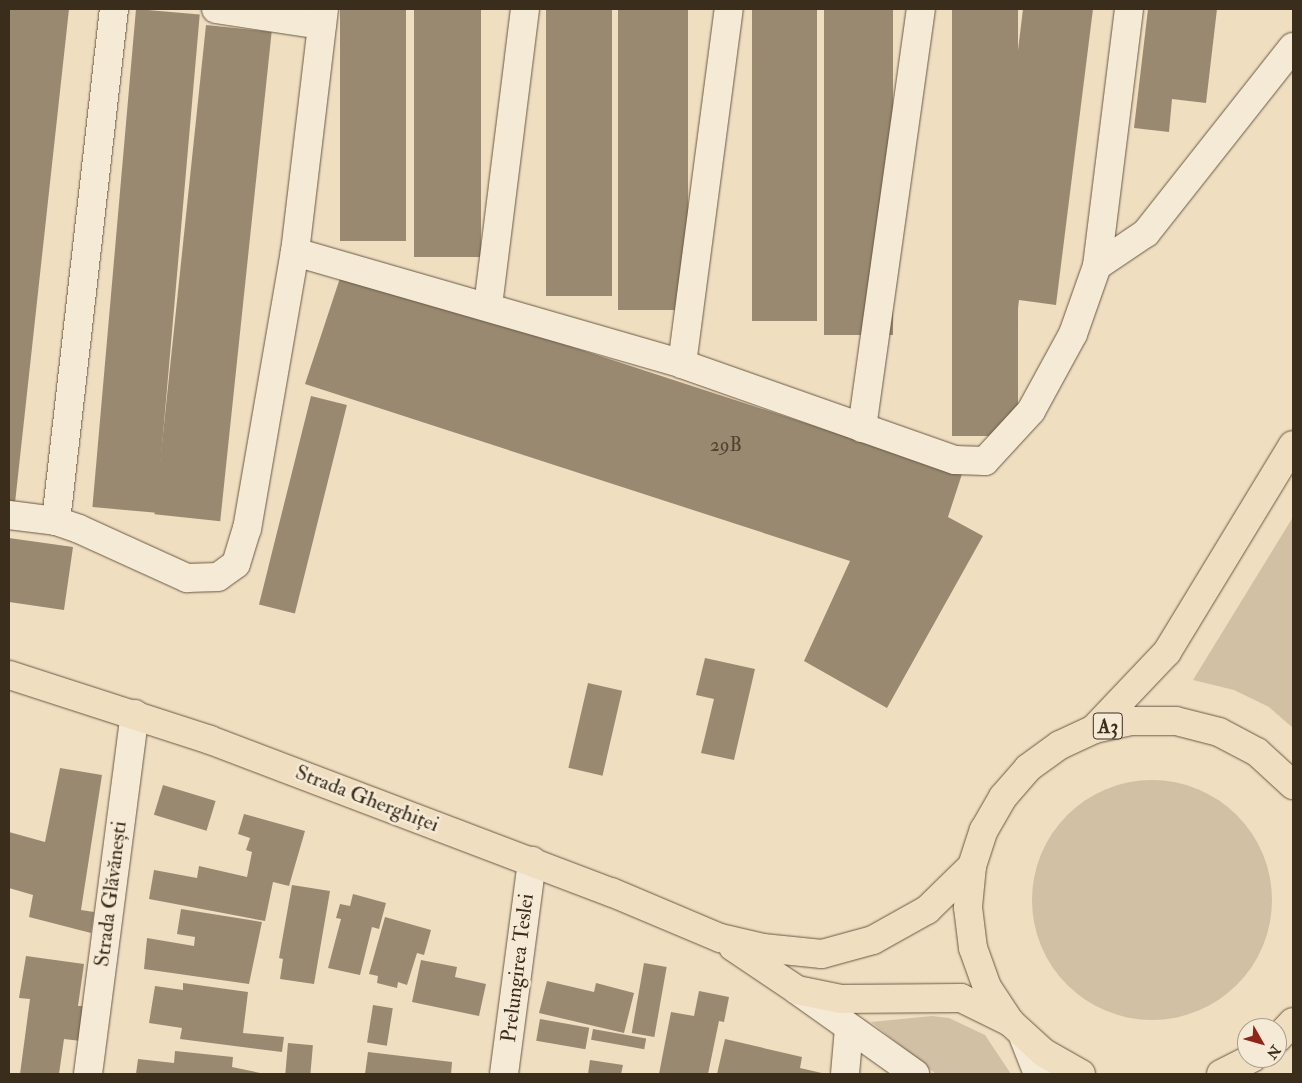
<!DOCTYPE html>
<meta charset="utf-8">
<style>
body{margin:0}
#map{position:relative;width:1302px;height:1083px;overflow:hidden;background:#f0dec0;font-family:"IM FELL Double Pica",serif}
div>[style]{position:absolute}
.green>*{inset:0;background:#d1c0a4}
.round{border-radius:50%}
.building>*{inset:0;background:#998971;transform-origin:0 0}
.roads{filter:drop-shadow(0 0 1px #685945) drop-shadow(0 0 1px #685945)}
.minor>*{height:28px;margin:-14px;padding:0 14px;transform-origin:14px;border-radius:14px;background:#f5ead6}
.major>*{height:28px;margin:-14px;padding:0 14px;transform-origin:14px;border-radius:14px;background:#f0dec0}
.highway>*{height:28px;margin:-14px;padding:0 14px;transform-origin:14px;border-radius:14px;background:#f0dec0}
span{translate:-50% -50%;white-space:nowrap;text-align:center;line-height:1.15;-webkit-text-stroke:5px #f5ead6;paint-order:stroke}
.number-label{font-size:19px;color:#524431}
.number-label span{-webkit-text-stroke-width:0}
.shield-label span{padding:1px 4px;background:#f5ead6;border:1px solid;border-radius:4px;-webkit-text-stroke-width:0}
.shield-label{font-size:20px;color:#3b2d1c;font-weight:700}
.street-label{font-size:21px;color:#3b2d1c}
.frame{position:absolute;inset:0;border:10px solid #3b2d1c;pointer-events:none}
.north{position:absolute;left:1237px;top:1018px;width:50px;height:50px;box-sizing:border-box;background:#f5ead6;border:1px solid #ab9e8c;border-radius:50%;rotate:128deg;font-size:14px;font-weight:700;line-height:20px;text-align:center;color:#3b2d1c}
.north::after{content:'';display:block;margin:auto;width:18px;height:22px;background:#8f2418;clip-path:polygon(50% 0,100% 100%,50% 72%,0 100%)}
</style>
<div id="map">
<div class="green">
<div style="clip-path:polygon(1293px 517px,1293px 728px,1269px 707px,1234px 690px,1193px 680px)"></div>
<div class="round" style="left:1032px;top:780px;width:240px;height:240px"></div>
<div style="clip-path:polygon(932px 1016px,949px 1018px,985px 1035px,1011px 1074px,936px 1074px,871px 1022px)"></div>
</div>
<div class="building">
<div style="clip-path:polygon(9px 9px,69px 9px,15px 503px,9px 503px)"></div>
<div style="left:136px;top:9px;width:64px;height:500px;rotate:5deg"></div>
<div style="left:340px;top:9px;width:66px;height:232px"></div>
<div style="left:414px;top:9px;width:67px;height:248px"></div>
<div style="left:546px;top:9px;width:66px;height:287px"></div>
<div style="left:618px;top:9px;width:70px;height:301px"></div>
<div style="left:752px;top:9px;width:65px;height:312px"></div>
<div style="left:824px;top:9px;width:69px;height:326px"></div>
<div style="left:952px;top:9px;width:66px;height:427px"></div>
<div style="clip-path:polygon(1023px 9px,1093px 9px,1056px 305px,1019px 300px,1014px 342px,983px 339px)"></div>
<div style="clip-path:polygon(1148px 9px,1217px 9px,1206px 103px,1172px 99px,1169px 132px,1134px 128px)"></div>
<div style="left:206px;top:25px;width:66px;height:492px;rotate:6deg"></div>
<div style="clip-path:polygon(342px 272px,962px 474px,948px 517px,983px 536px,887px 708px,804px 661px,850px 561px,305px 384px)"></div>
<div style="left:311px;top:396px;width:37px;height:215px;rotate:14deg"></div>
<div style="clip-path:polygon(9px 538px,73px 547px,64px 610px,9px 602px)"></div>
<div style="clip-path:polygon(705px 658px,755px 669px,734px 760px,701px 753px,714px 699px,696px 695px)"></div>
<div style="left:588px;top:683px;width:35px;height:87px;rotate:13deg"></div>
<div style="clip-path:polygon(60px 768px,102px 775px,81px 910px,94px 912px,91px 933px,29px 917px,33px 895px,9px 888px,9px 832px,45px 842px)"></div>
<div style="left:163px;top:785px;width:55px;height:31px;rotate:17deg"></div>
<div style="clip-path:polygon(244px 814px,305px 831px,289px 886px,273px 882px,265px 921px,149px 899px,154px 870px,197px 878px,199px 866px,247px 877px,252px 852px,246px 850px,250px 838px,238px 834px)"></div>
<div style="clip-path:polygon(292px 885px,330px 891px,314px 984px,280px 979px,283px 959px,279px 958px)"></div>
<div style="clip-path:polygon(353px 894px,386px 903px,379px 929px,372px 927px,360px 975px,328px 968px,341px 919px,336px 918px,340px 904px,350px 906px)"></div>
<div style="clip-path:polygon(181px 909px,262px 922px,249px 984px,144px 969px,147px 938px,194px 946px,195px 937px,177px 934px)"></div>
<div style="clip-path:polygon(385px 917px,431px 930px,424px 955px,417px 953px,407px 985px,398px 982px,397px 988px,377px 983px,378px 976px,369px 974px)"></div>
<div style="clip-path:polygon(26px 956px,84px 964px,78px 1006px,84px 1006px,81px 1041px,64px 1039px,59px 1074px,20px 1074px,30px 999px,19px 998px)"></div>
<div style="clip-path:polygon(421px 960px,457px 967px,455px 977px,486px 984px,479px 1016px,412px 1002px)"></div>
<div style="left:644px;top:963px;width:23px;height:71px;rotate:10deg"></div>
<div style="clip-path:polygon(547px 981px,594px 992px,596px 983px,634px 993px,624px 1033px,539px 1013px)"></div>
<div style="clip-path:polygon(183px 983px,248px 992px,243px 1033px,284px 1037px,282px 1052px,180px 1039px,182px 1028px,149px 1023px,155px 986px,183px 990px)"></div>
<div style="clip-path:polygon(699px 991px,729px 997px,724px 1022px,719px 1021px,708px 1074px,659px 1074px,671px 1012px,694px 1016px)"></div>
<div style="left:373px;top:1005px;width:20px;height:38px;rotate:9deg"></div>
<div style="left:540px;top:1019px;width:50px;height:22px;rotate:10deg"></div>
<div style="left:593px;top:1029px;width:54px;height:11px;rotate:10deg"></div>
<div style="clip-path:polygon(725px 1039px,802px 1057px,800px 1068px,826px 1074px,717px 1074px)"></div>
<div style="left:288px;top:1043px;width:25px;height:31px;rotate:5deg"></div>
<div style="clip-path:polygon(175px 1051px,233px 1057px,232px 1067px,265px 1074px,136px 1074px,138px 1059px,174px 1063px)"></div>
<div style="clip-path:polygon(368px 1052px,452px 1062px,451px 1074px,365px 1074px)"></div>
<div style="clip-path:polygon(590px 1060px,623px 1065px,621px 1074px,588px 1074px)"></div>
</div>
<div class="roads">
<div class="minor">
<div style="left:216px;top:9px;width:107px;rotate:8.6deg"></div>
<div style="left:295px;top:252px;width:403px;rotate:16.1deg"></div>
<div style="left:682px;top:364px;width:289px;rotate:19.4deg"></div>
<div style="left:955px;top:460px;width:30px;rotate:2deg"></div>
<div style="left:985px;top:461px;width:68px;rotate:-47.4deg"></div>
<div style="left:1031px;top:411px;width:88px;rotate:-61.4deg"></div>
<div style="left:1073px;top:334px;width:72px;rotate:-70.6deg"></div>
<div style="left:1097px;top:266px;width:259px;rotate:-82.9deg"></div>
<div style="left:1097px;top:266px;width:59px;rotate:-34deg"></div>
<div style="left:1146px;top:233px;width:237px;rotate:-51.7deg"></div>
<div style="left:488px;top:306px;width:299px;rotate:-82.9deg"></div>
<div style="left:682px;top:364px;width:358px;rotate:-82.5deg"></div>
<div style="left:862px;top:428px;width:423px;rotate:-82deg"></div>
<div style="left:9px;top:515px;width:47px;rotate:7.3deg"></div>
<div style="left:56px;top:521px;width:24px;rotate:19deg"></div>
<div style="left:79px;top:529px;width:119px;rotate:24.4deg"></div>
<div style="left:187px;top:578px;width:31px;rotate:-2deg"></div>
<div style="left:218px;top:577px;width:22px;rotate:-36deg"></div>
<div style="left:236px;top:564px;width:37px;rotate:-73deg"></div>
<div style="left:247px;top:529px;width:281px;rotate:-80.2deg"></div>
<div style="left:295px;top:252px;width:245px;rotate:-83.2deg"></div>
<div style="left:56px;top:521px;width:515px;rotate:-83.54deg"></div>
<div style="left:797px;top:990px;width:145px;rotate:35.4deg"></div>
<div style="left:1023px;top:1036px;width:41px;rotate:68.5deg"></div>
<div style="left:88px;top:1074px;width:363px;rotate:-82.6deg"></div>
<div style="left:504px;top:1074px;width:215px;rotate:-82.5deg"></div>
<div style="left:845px;top:1074px;width:46px;rotate:-85deg"></div>
</div>
<div class="major">
<div style="left:9px;top:675px;width:211px;rotate:17.9deg"></div>
<div style="left:210px;top:740px;width:429px;rotate:20.8deg"></div>
<div style="left:611px;top:892px;width:118px;rotate:22.9deg"></div>
<div style="left:720px;top:938px;width:44px;rotate:13.1deg"></div>
<div style="left:763px;top:948px;width:59px;rotate:5.8deg"></div>
<div style="left:822px;top:954px;width:53px;rotate:-15.4deg"></div>
<div style="left:873px;top:940px;width:62px;rotate:-29.1deg"></div>
<div style="left:927px;top:910px;width:63px;rotate:-44.4deg"></div>
<div style="left:733px;top:947px;width:77px;rotate:33.9deg"></div>
<div style="left:797px;top:990px;width:45px;rotate:11.6deg"></div>
<div style="left:841px;top:999px;width:120px;rotate:-0.5deg"></div>
<div style="left:961px;top:998px;width:55px;rotate:26.1deg"></div>
</div>
<div class="highway">
<div style="left:1094px;top:729px;width:106px;rotate:-46.5deg"></div>
<div style="left:1167px;top:652px;width:242px;rotate:-58.7deg"></div>
<div style="left:1277px;top:1039px;width:23px;rotate:-47deg"></div>
<div style="left:1081px;top:1074px;width:43px;rotate:-150.4deg"></div>
<div style="left:1044px;top:1053px;width:46px;rotate:-137.6deg"></div>
<div style="left:1010px;top:1022px;width:42px;rotate:-123.3deg"></div>
<div style="left:987px;top:987px;width:41px;rotate:-109.7deg"></div>
<div style="left:973px;top:948px;width:41px;rotate:-97deg"></div>
<div style="left:968px;top:907px;width:41px;rotate:-84.4deg"></div>
<div style="left:972px;top:866px;width:38px;rotate:-72deg"></div>
<div style="left:984px;top:830px;width:38px;rotate:-60deg"></div>
<div style="left:1003px;top:797px;width:38px;rotate:-49deg"></div>
<div style="left:1028px;top:768px;width:39px;rotate:-36deg"></div>
<div style="left:1060px;top:745px;width:38px;rotate:-25deg"></div>
<div style="left:1094px;top:729px;width:39px;rotate:-12deg"></div>
<div style="left:1132px;top:721px;width:44px"></div>
<div style="left:1176px;top:721px;width:44px;rotate:14.3deg"></div>
<div style="left:1219px;top:732px;width:43px;rotate:27.8deg"></div>
<div style="left:1257px;top:752px;width:49px;rotate:42.5deg"></div>
<div style="left:1221px;top:1074px;width:35px;rotate:-27deg"></div>
</div>
</div>
<div class="number-label">
<span style="left:726px;top:446px">29B</span>
</div>
<div class="shield-label">
<span style="left:1108px;top:726px">A3</span>
</div>
<div class="street-label">
<span style="left:367px;top:799px;rotate:21deg">Strada Gherghiței</span>
<span style="left:111px;top:894px;rotate:-83deg">Strada Glăvănești</span>
<span style="left:518px;top:968px;rotate:-83deg">Prelungirea Teslei</span>
</div>
<div class="frame"></div>
<div class="north">N</div>
</div>
